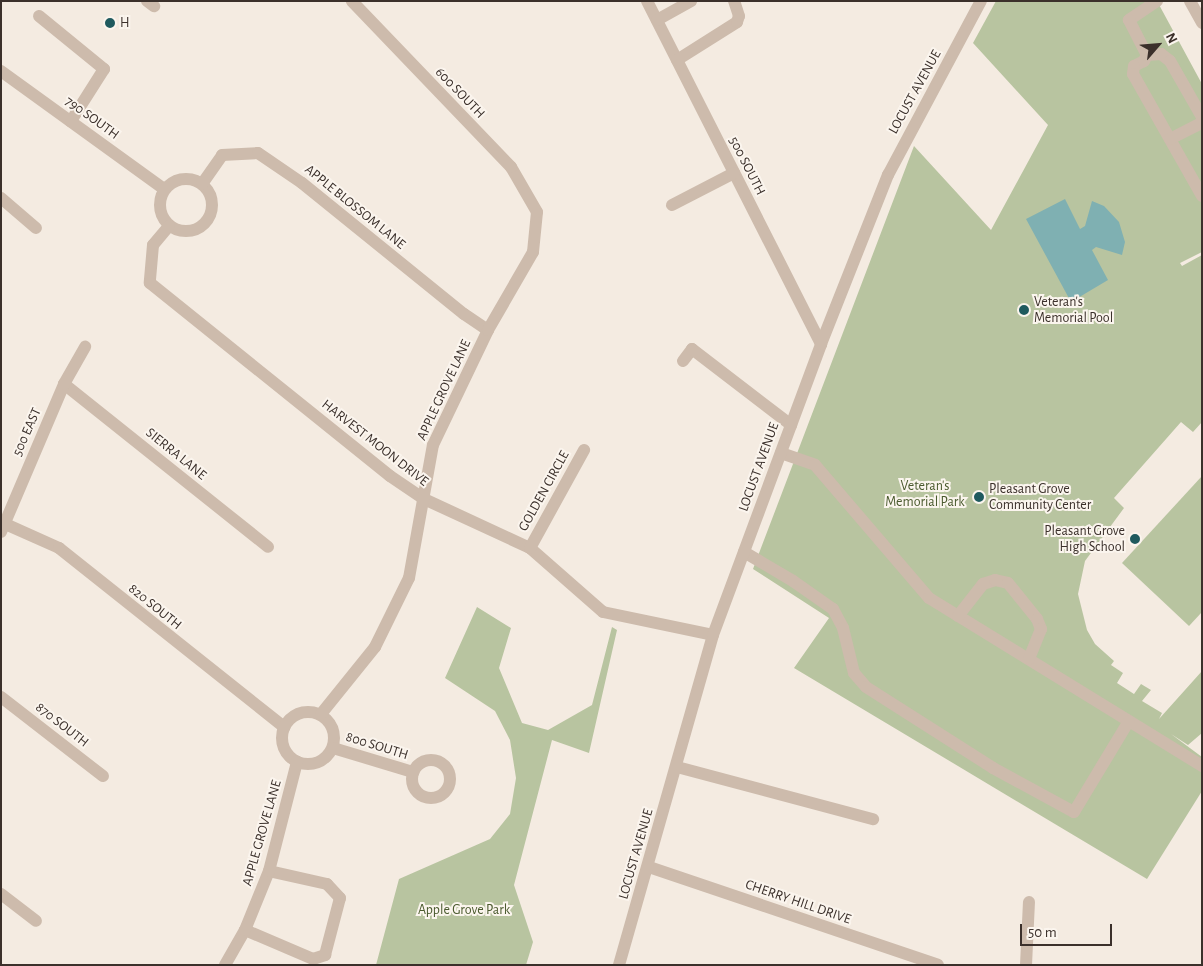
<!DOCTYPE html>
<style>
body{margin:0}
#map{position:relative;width:1203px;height:966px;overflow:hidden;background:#f4ebe1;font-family:"Alegreya Sans",sans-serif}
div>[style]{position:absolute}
.green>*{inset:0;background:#b8c4a0}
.water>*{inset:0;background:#7fb0b2}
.minor>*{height:12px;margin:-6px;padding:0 6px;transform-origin:6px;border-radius:6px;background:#cdbbac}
.minor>.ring{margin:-6px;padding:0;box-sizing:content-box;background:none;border:12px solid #cdbbac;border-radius:50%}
.dots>*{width:14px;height:14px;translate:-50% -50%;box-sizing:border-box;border:2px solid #fbf5ee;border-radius:50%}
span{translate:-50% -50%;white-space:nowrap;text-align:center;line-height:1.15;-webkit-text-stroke:4px #fbf5ee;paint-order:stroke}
.poi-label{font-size:14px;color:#3b302b}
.left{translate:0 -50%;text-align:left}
.right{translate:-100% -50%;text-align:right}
.street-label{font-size:14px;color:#3b302b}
.park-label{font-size:14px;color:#4a5a2e}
.frame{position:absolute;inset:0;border:2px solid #3b302b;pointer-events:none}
.north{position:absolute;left:1133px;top:20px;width:50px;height:50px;-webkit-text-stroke:4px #fbf5ee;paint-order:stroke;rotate:63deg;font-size:14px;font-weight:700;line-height:20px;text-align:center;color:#3b302b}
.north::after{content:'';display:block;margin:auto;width:18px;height:22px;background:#3b302b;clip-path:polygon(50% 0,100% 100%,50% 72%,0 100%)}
.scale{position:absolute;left:1020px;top:924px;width:92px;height:22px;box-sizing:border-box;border:2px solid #3b302b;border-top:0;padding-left:6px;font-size:15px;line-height:18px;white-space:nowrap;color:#3b302b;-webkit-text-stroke:4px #fbf5ee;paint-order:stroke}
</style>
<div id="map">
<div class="green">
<div style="clip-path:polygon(996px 1px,1157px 1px,1202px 84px,1202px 252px,1180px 263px,1182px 266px,1202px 255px,1202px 422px,1193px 432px,1181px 422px,1114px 498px,1124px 508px,1085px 561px,1078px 594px,1087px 630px,1095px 644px,1114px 661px,1111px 665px,1123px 673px,1117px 683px,1134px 694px,1141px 684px,1151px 690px,1142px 701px,1162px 713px,1159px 719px,1202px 671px,1202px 733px,1188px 745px,1171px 734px,1202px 757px,1202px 791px,1147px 879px,794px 668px,829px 618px,753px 569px,914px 146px,991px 230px,1048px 125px,973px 43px)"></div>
<div style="clip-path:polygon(1202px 476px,1202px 612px,1189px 626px,1122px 563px)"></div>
<div style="clip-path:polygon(477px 607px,511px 628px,499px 668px,522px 723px,548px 730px,592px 705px,612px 627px,617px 630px,589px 753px,552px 740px,514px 885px,533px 942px,526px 965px,376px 965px,399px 879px,490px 839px,510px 814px,516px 778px,510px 740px,495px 711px,445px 678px)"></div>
</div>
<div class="water">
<div style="clip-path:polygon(1065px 199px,1080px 229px,1085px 226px,1092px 201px,1104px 206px,1119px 222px,1125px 242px,1122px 255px,1096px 247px,1092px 250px,1108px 280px,1071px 302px,1026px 219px)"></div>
</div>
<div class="minor">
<div style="left:147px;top:1px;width:9px;rotate:36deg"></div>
<div style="left:647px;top:1px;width:385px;rotate:63.1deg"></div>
<div style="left:1157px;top:1px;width:34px;rotate:146deg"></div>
<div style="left:1129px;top:20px;width:39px;rotate:63deg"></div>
<div style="left:1147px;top:55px;width:7px;rotate:117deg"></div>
<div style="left:1144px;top:61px;width:11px;rotate:153deg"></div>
<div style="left:1134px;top:66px;width:8px;rotate:97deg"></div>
<div style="left:1133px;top:74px;width:140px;rotate:60.5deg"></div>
<div style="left:1190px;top:1px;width:25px;rotate:61deg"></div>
<div style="left:39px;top:16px;width:84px;rotate:39.2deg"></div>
<div style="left:104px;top:69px;width:62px;rotate:122.4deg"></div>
<div style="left:657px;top:20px;width:39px;rotate:-29deg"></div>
<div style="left:1147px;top:55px;width:14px;rotate:-4deg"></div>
<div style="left:1161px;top:54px;width:11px;rotate:38deg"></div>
<div style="left:1170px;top:61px;width:64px;rotate:60.3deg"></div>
<div style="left:677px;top:60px;width:71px;rotate:-32.3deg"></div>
<div style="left:737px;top:22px;width:6px;rotate:-72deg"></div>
<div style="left:739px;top:16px;width:16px;rotate:-108deg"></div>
<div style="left:1px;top:71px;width:201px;rotate:35.9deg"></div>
<div style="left:1170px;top:139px;width:36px;rotate:-27deg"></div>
<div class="ring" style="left:160px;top:179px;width:40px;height:40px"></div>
<div style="left:202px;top:184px;width:35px;rotate:-55deg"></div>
<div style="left:222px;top:155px;width:36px;rotate:-3deg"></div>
<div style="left:258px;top:153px;width:53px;rotate:34.3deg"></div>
<div style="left:302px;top:183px;width:208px;rotate:39deg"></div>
<div style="left:464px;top:314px;width:29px;rotate:34deg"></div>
<div style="left:1px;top:198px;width:46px;rotate:40.6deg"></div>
<div style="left:672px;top:205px;width:70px;rotate:-27.3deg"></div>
<div style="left:169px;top:226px;width:25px;rotate:130deg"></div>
<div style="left:153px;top:245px;width:38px;rotate:95deg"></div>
<div style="left:150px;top:283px;width:308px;rotate:38.8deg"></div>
<div style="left:390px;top:476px;width:41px;rotate:34.1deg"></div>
<div style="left:424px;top:499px;width:117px;rotate:24.8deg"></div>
<div style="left:530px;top:548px;width:97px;rotate:41.2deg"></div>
<div style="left:603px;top:612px;width:112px;rotate:11.8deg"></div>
<div style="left:683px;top:361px;width:15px;rotate:-53deg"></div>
<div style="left:692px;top:349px;width:125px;rotate:37.5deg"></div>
<div style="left:64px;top:384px;width:261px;rotate:38.6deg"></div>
<div style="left:781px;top:453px;width:36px;rotate:19deg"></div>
<div style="left:815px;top:465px;width:175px;rotate:49.4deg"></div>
<div style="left:929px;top:598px;width:321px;rotate:31.6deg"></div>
<div style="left:1px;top:522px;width:64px;rotate:24.1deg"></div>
<div style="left:59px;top:548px;width:288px;rotate:38.5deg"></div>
<div style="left:1px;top:532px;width:161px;rotate:-66.9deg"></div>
<div style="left:64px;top:384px;width:43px;rotate:-60.4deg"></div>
<div style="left:530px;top:548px;width:112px;rotate:-61.1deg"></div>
<div style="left:744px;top:552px;width:57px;rotate:30.6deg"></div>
<div style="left:793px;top:581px;width:49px;rotate:35deg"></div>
<div style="left:833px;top:609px;width:21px;rotate:62deg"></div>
<div style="left:843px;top:628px;width:46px;rotate:76.3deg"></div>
<div style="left:854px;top:673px;width:18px;rotate:49deg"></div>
<div style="left:866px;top:687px;width:151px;rotate:32.5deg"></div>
<div style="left:993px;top:768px;width:92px;rotate:28.5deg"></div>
<div style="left:1074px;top:812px;width:106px;rotate:-58.9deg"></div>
<div style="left:958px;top:616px;width:41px;rotate:-52deg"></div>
<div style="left:983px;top:584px;width:13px;rotate:-18deg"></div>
<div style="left:995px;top:580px;width:13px;rotate:13deg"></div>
<div style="left:1008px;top:583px;width:46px;rotate:51.1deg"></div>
<div style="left:1037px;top:619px;width:11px;rotate:68deg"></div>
<div style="left:1041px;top:629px;width:32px;rotate:112deg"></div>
<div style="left:1px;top:697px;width:129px;rotate:37.8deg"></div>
<div class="ring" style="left:282px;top:712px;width:40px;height:40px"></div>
<div style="left:321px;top:714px;width:86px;rotate:-51.1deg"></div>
<div style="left:375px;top:647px;width:77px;rotate:-63.8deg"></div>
<div style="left:409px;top:578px;width:135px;rotate:-79.8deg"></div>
<div style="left:433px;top:445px;width:127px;rotate:-64.4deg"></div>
<div style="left:488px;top:330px;width:90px;rotate:-60deg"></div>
<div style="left:533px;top:252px;width:40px;rotate:-84.3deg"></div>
<div style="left:537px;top:212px;width:52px;rotate:-120deg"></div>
<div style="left:511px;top:167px;width:230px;rotate:-133.8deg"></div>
<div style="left:333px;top:748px;width:84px;rotate:16.7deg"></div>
<div class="ring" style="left:412px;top:760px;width:26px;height:26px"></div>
<div style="left:677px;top:767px;width:203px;rotate:14.9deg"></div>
<div style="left:649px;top:867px;width:305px;rotate:18.7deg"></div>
<div style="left:1px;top:894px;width:44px;rotate:37.6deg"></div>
<div style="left:245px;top:930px;width:74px;rotate:23.1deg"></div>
<div style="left:313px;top:959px;width:13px;rotate:-18deg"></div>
<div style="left:325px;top:955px;width:59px;rotate:-75.3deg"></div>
<div style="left:340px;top:898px;width:19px;rotate:-133deg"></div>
<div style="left:327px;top:884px;width:59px;rotate:-167.4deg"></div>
<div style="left:225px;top:965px;width:40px;rotate:-60.3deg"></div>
<div style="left:245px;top:930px;width:64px;rotate:-67.9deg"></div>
<div style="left:269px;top:871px;width:113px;rotate:-75.6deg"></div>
<div style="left:619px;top:965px;width:343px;rotate:-74.1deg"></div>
<div style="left:713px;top:635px;width:310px;rotate:-69.6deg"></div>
<div style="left:821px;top:344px;width:182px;rotate:-68.4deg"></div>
<div style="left:888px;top:175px;width:197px;rotate:-61.9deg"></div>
<div style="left:1026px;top:965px;width:63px;rotate:-87.3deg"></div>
</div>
<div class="dots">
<div style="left:110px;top:23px;background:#1f5a5e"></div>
<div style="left:1024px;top:310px;background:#1f5a5e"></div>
<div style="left:979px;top:497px;background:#1f5a5e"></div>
<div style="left:1135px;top:539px;background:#1f5a5e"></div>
</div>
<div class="poi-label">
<span class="left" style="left:120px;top:23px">H</span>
<span class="left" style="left:1034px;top:310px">Veteran's<br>Memorial Pool</span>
<span class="left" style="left:989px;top:497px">Pleasant Grove<br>Community Center</span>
<span class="right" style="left:1125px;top:539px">Pleasant Grove<br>High School</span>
</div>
<div class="street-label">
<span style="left:915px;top:92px;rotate:-61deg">LOCUST AVENUE</span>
<span style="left:460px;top:93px;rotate:46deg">600 SOUTH</span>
<span style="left:92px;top:118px;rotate:36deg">790 SOUTH</span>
<span style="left:747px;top:166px;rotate:63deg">500 SOUTH</span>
<span style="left:355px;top:207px;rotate:39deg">APPLE BLOSSOM LANE</span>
<span style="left:444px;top:390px;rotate:-65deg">APPLE GROVE LANE</span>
<span style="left:27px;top:432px;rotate:-66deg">500 EAST</span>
<span style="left:375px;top:443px;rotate:38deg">HARVEST MOON DRIVE</span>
<span style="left:176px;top:454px;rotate:39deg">SIERRA LANE</span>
<span style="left:759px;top:467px;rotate:-70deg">LOCUST AVENUE</span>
<span style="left:544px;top:491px;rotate:-61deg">GOLDEN CIRCLE</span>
<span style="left:155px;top:607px;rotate:39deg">820 SOUTH</span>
<span style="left:62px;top:725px;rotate:38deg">870 SOUTH</span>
<span style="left:377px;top:746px;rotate:17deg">800 SOUTH</span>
<span style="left:262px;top:833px;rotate:-74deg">APPLE GROVE LANE</span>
<span style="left:636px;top:854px;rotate:-74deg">LOCUST AVENUE</span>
<span style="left:798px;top:902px;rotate:19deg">CHERRY HILL DRIVE</span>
</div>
<div class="park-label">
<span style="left:925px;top:494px">Veteran's<br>Memorial Park</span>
<span style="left:464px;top:910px">Apple Grove Park</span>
</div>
<div class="frame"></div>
<div class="north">N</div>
<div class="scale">50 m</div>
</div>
